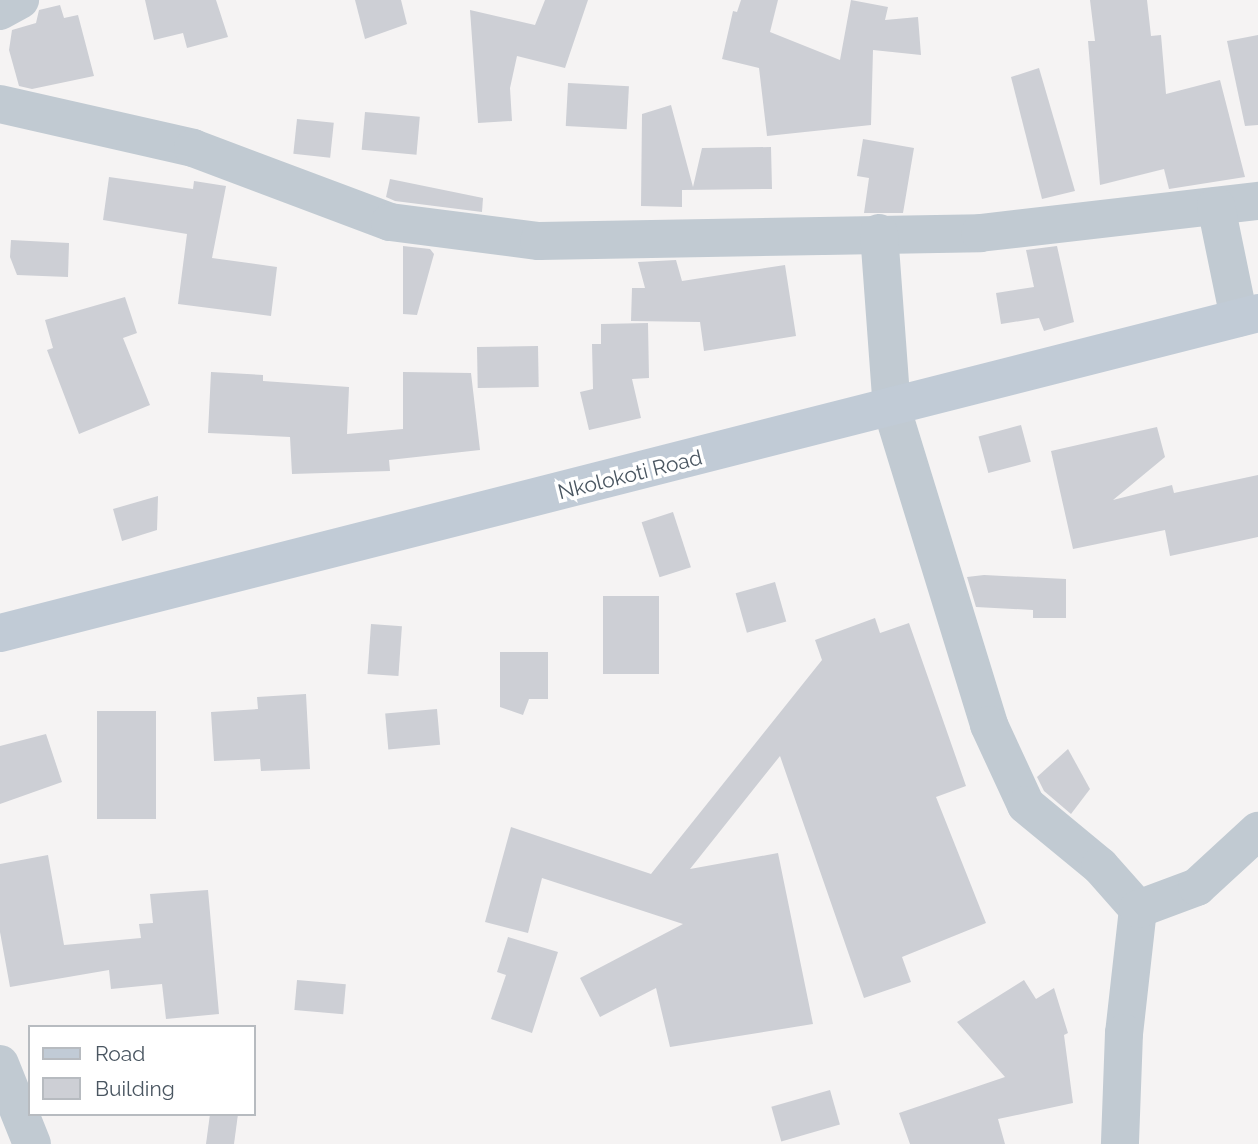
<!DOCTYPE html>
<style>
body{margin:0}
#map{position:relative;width:1258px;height:1144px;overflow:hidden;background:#f5f3f3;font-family:Raleway,sans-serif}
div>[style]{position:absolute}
.building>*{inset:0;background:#cdcfd5;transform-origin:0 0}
.street>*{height:38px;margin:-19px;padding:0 19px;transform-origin:19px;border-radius:19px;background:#c1cad2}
.secondary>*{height:38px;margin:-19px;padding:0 19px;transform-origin:19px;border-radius:19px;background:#c1cbd6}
span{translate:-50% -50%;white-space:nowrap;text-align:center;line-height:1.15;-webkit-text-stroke:7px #fff;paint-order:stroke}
.street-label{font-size:21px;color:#4a5661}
.legend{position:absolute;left:28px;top:1025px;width:228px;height:91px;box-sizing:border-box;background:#fff;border:2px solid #b7bbc0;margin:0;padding:9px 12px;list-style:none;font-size:21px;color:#4a5661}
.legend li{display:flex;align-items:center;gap:14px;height:35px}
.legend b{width:35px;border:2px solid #b7bbc0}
</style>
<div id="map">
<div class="building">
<div style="clip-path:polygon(145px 0,216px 0,228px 37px,187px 48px,183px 33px,154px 40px)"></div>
<div style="clip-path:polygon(355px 0,401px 0,407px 24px,365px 39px)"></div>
<div style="clip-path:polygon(545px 0,588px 0,565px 68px,517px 56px,510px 88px,512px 121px,478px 123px,470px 10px,535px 25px)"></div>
<div style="clip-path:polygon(741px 0,778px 0,770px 32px,840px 60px,851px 0,888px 7px,885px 20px,918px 17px,921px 55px,873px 50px,871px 125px,767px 136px,759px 68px,722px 59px,733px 11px,737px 12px)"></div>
<div style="clip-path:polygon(1090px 0,1147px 0,1151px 36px,1161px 35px,1166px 94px,1220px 80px,1245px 177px,1169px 189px,1164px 169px,1100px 185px,1088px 41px,1095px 41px)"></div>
<div style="clip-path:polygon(60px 5px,64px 18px,78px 15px,94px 76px,32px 89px,19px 86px,9px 50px,12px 30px,36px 23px,39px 10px)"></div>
<div style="clip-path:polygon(1258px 35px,1258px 125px,1245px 126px,1227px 41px)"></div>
<div style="clip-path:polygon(1039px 68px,1075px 191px,1042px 199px,1011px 77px)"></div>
<div style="left:568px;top:83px;width:61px;height:43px;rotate:3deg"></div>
<div style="clip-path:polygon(671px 105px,693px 187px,702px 148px,771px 147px,772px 189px,682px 190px,682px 207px,641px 206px,642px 114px)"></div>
<div style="left:365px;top:112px;width:55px;height:38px;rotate:5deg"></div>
<div style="left:297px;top:119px;width:37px;height:35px;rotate:6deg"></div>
<div style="clip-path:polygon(863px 139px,914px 148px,903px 213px,864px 213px,869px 178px,857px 176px)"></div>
<div style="clip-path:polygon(109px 177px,193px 189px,194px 181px,226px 186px,212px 258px,277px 267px,271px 316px,178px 304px,187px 234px,103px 220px)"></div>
<div style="clip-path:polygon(390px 179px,483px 198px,482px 212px,395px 201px,386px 197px)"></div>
<div style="clip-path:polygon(11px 240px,69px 243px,68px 277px,17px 275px,10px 257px)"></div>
<div style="clip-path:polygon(403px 246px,430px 249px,434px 254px,417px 315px,403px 314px)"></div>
<div style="clip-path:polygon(1057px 246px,1074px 322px,1044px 331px,1039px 318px,1001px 324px,996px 293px,1034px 287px,1026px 250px)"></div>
<div style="clip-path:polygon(676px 260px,682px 281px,785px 265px,796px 336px,704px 351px,700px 322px,631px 321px,632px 288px,645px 288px,638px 262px)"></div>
<div style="clip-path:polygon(125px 297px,137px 333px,123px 338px,150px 405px,79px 434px,47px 350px,53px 348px,45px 320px)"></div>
<div style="clip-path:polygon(648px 323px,649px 378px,632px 379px,641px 418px,589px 430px,580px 392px,593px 389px,592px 344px,601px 344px,601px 324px)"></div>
<div style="left:538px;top:346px;width:41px;height:61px;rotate:89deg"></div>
<div style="clip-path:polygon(211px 372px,263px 375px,263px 381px,349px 387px,347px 434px,403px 429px,403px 372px,471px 373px,480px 450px,389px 460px,390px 471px,292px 474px,290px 437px,208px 433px)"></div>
<div style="left:1021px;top:425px;width:38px;height:44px;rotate:75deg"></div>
<div style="clip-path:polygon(1157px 427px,1165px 457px,1113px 500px,1172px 485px,1174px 493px,1258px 475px,1258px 537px,1170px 556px,1165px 530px,1073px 549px,1051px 451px)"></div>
<div style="clip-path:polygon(158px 496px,157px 530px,122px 541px,113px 509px)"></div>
<div style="left:673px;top:512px;width:58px;height:33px;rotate:72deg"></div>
<div style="clip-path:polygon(984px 575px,1066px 579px,1066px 618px,1033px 618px,1033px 610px,976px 607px,967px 577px)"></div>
<div style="left:775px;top:582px;width:41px;height:41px;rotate:74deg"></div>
<div style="left:603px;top:596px;width:56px;height:78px"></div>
<div style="clip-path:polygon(875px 618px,880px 633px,909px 623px,966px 786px,936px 797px,986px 923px,902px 957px,911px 982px,864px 998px,780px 756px,690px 869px,778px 853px,813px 1024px,670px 1047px,656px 988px,600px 1017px,580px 978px,683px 924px,542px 878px,528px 933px,485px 922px,511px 827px,651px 874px,822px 660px,815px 640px)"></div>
<div style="left:371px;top:624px;width:31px;height:50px;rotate:4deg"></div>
<div style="clip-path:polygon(500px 652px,548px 652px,548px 699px,529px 699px,523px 715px,500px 707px)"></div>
<div style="clip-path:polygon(306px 694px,310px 769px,261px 771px,260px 759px,214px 761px,211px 712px,258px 709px,257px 697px)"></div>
<div style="left:437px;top:709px;width:36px;height:52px;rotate:85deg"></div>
<div style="left:97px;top:711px;width:59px;height:108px"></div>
<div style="clip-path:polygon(46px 734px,62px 782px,0 804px,0 746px)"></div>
<div style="clip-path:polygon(1068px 749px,1090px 789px,1071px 814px,1044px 791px,1037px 777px)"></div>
<div style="clip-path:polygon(48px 855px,64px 945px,141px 938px,139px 924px,153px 923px,150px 894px,208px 890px,219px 1014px,166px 1019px,162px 984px,111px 989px,109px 970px,10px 987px,0 932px,0 864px)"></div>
<div style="clip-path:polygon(508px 937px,558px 952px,532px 1033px,491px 1019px,506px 975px,497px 972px)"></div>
<div style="left:297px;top:980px;width:49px;height:30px;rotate:5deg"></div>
<div style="clip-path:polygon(1024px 980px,1036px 999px,1054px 988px,1068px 1033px,1064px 1035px,1073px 1103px,998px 1119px,1005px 1144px,910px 1144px,899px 1113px,1005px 1077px,957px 1022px)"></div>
<div style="left:830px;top:1090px;width:36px;height:61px;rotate:74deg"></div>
<div style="clip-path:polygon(210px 1114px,238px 1114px,234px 1144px,206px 1144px)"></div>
</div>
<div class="street">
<div style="left:0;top:11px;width:23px;rotate:-29deg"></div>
<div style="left:0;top:104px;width:198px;rotate:12.8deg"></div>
<div style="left:193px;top:148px;width:210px;rotate:20.6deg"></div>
<div style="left:390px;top:222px;width:150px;rotate:7.3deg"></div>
<div style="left:539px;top:241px;width:441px;rotate:-1deg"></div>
<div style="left:980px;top:233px;width:280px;rotate:-6.6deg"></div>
<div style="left:1216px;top:206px;width:114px;rotate:78.4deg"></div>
<div style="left:879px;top:233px;width:176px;rotate:85.8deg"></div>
<div style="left:892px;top:409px;width:331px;rotate:72.9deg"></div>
<div style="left:989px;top:725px;width:88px;rotate:65.2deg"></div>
<div style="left:1026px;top:805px;width:96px;rotate:39.5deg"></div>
<div style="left:1100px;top:866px;width:57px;rotate:48.5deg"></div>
<div style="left:1138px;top:909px;width:125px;rotate:96.4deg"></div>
<div style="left:1124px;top:1033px;width:111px;rotate:92.1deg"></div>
<div style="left:1138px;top:909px;width:63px;rotate:-20.4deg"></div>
<div style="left:1197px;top:887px;width:83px;rotate:-42.6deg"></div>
<div style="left:0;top:1064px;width:86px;rotate:68.2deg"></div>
</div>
<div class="secondary">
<div style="left:0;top:633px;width:1298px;rotate:-14.27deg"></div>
</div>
<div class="street-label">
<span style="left:630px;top:475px;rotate:-14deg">Nkolokoti Road</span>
</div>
<ul class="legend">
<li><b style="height:9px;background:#c1cbd6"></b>Road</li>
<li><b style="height:19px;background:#cdcfd5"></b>Building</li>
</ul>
</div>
